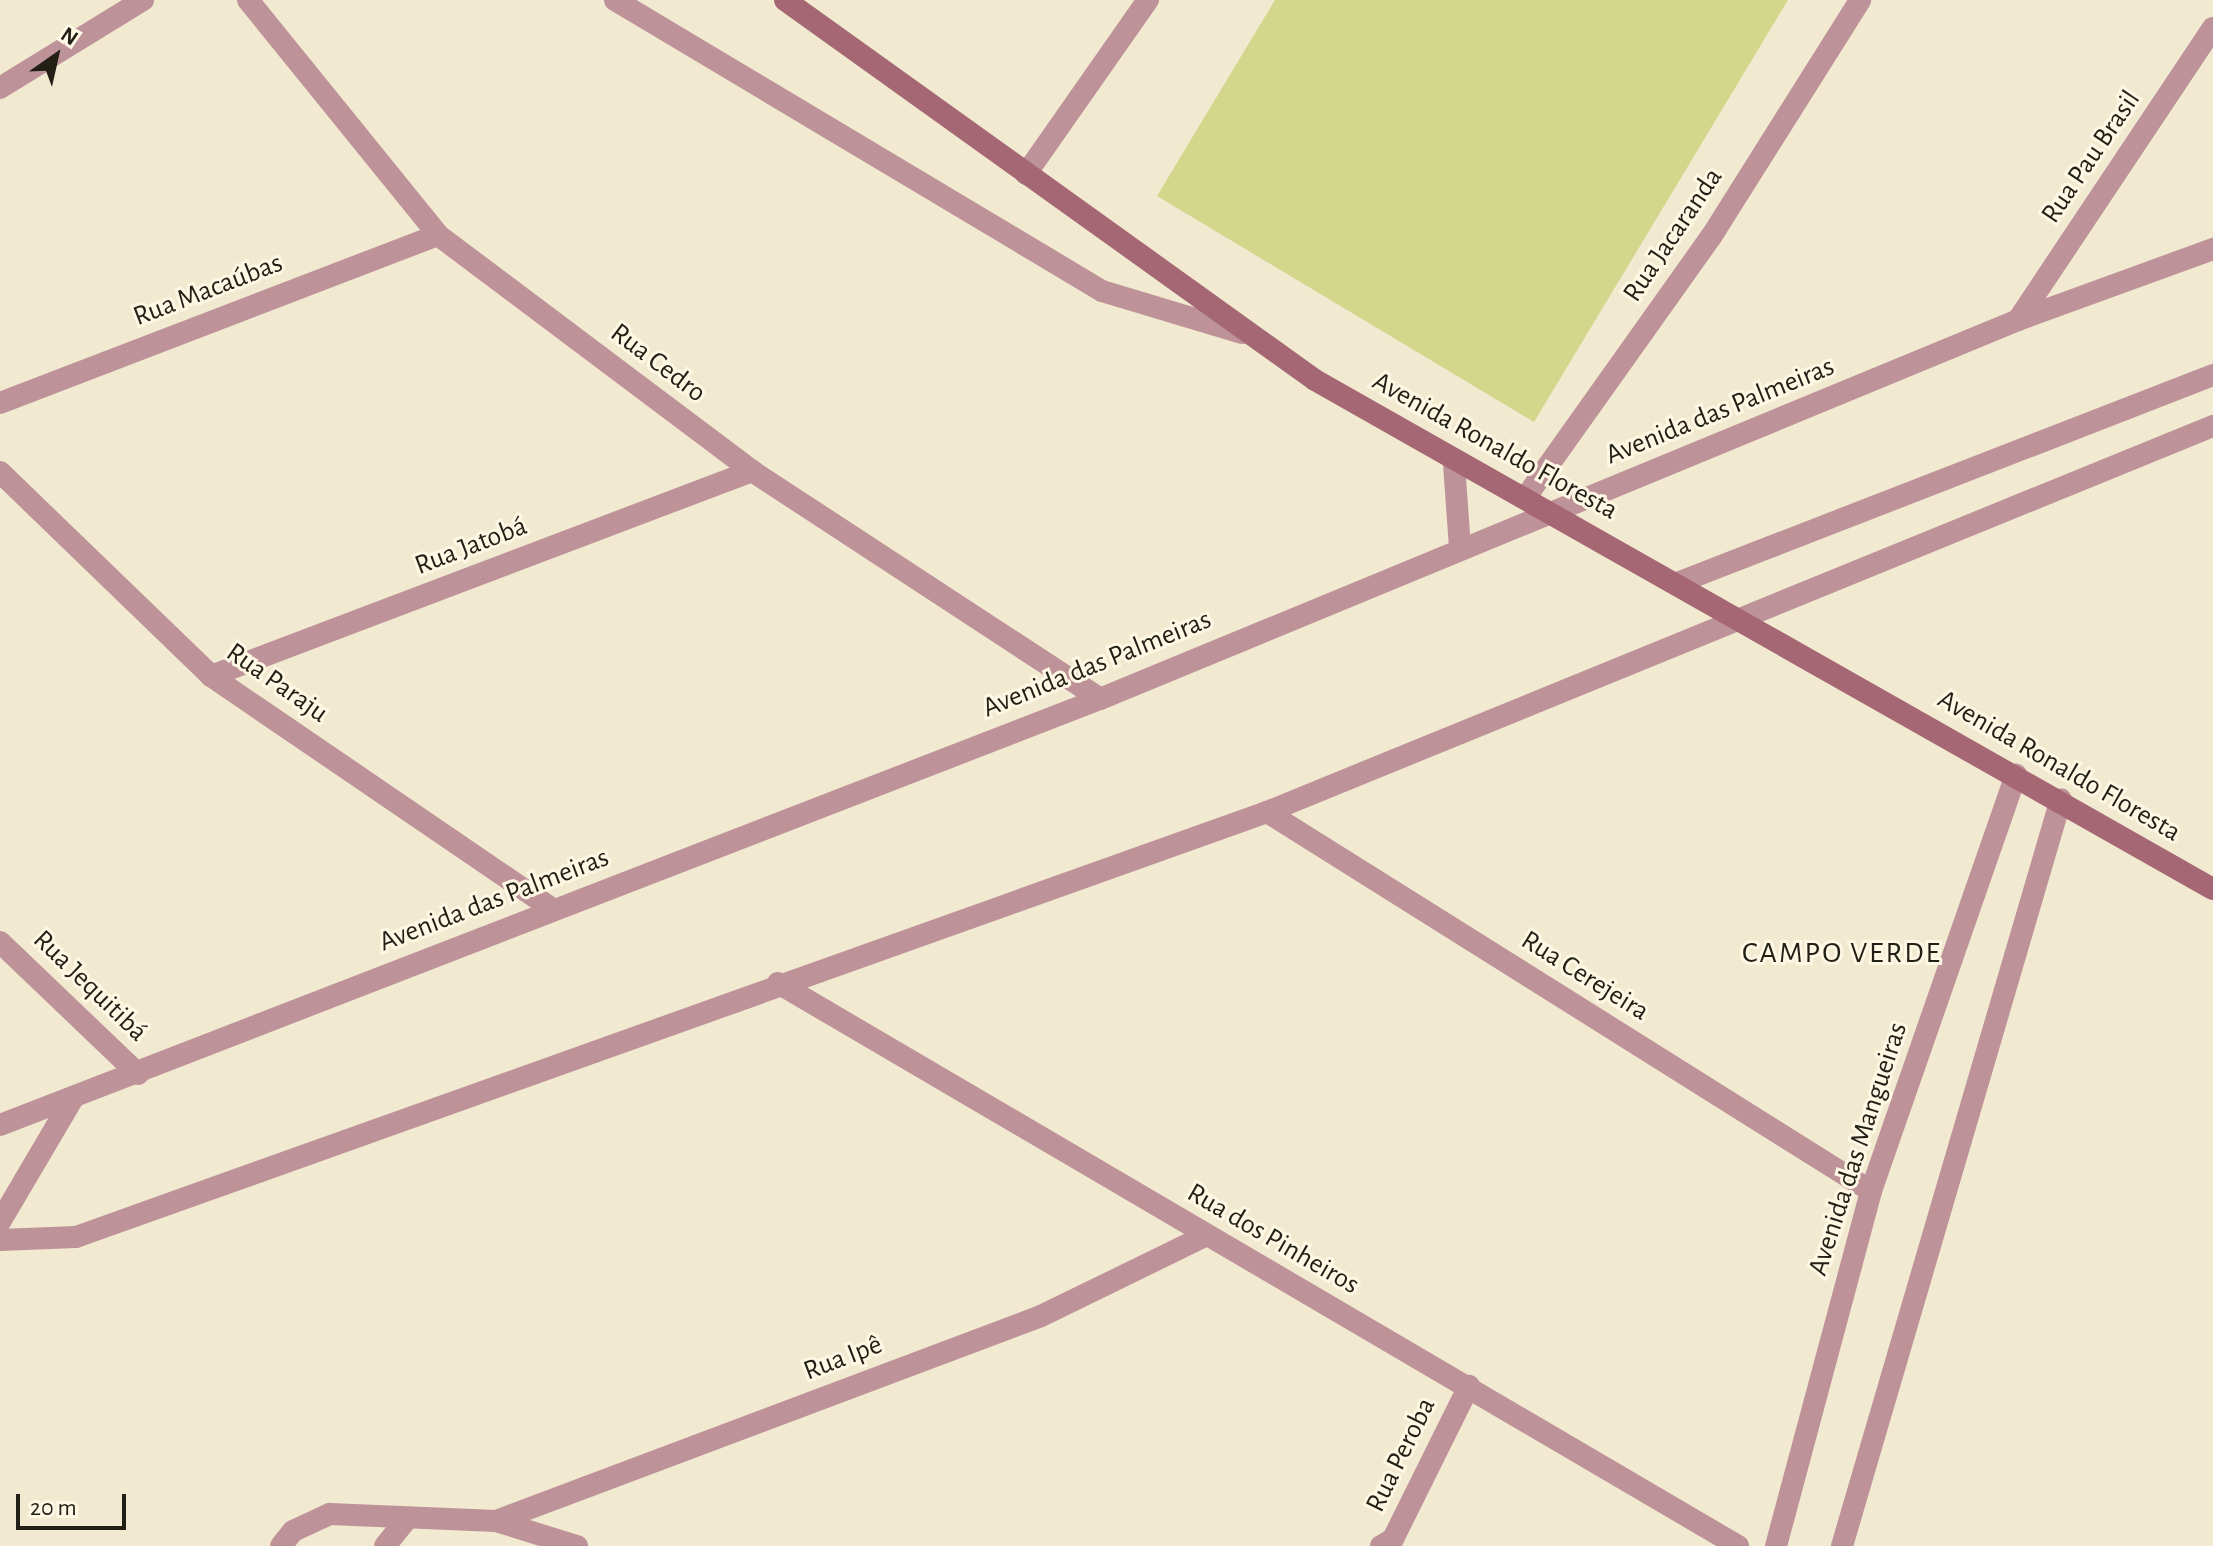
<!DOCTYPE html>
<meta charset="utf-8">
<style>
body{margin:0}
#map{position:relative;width:2213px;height:1546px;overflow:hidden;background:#f2e9d1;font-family:"Alegreya Sans",sans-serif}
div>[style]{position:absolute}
.green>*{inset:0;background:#d2d78b}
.service>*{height:22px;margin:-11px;padding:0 11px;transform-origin:11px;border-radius:11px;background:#be9299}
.minor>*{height:22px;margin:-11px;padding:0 11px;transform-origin:11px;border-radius:11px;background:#be9299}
.secondary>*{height:22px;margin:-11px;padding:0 11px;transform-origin:11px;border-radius:11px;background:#a56773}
span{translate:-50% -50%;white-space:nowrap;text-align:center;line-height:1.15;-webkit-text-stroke:6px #fef7e3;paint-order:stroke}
.street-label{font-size:28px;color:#221f16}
.neighbourhood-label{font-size:30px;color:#221f16;letter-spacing:2px}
.north{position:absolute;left:16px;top:16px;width:80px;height:80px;-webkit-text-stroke:6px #fef7e3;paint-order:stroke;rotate:34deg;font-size:22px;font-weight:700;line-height:32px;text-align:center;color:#221f16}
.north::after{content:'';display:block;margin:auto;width:28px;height:36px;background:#221f16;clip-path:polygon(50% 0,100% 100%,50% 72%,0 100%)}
.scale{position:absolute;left:16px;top:1494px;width:110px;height:36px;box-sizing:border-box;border:4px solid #221f16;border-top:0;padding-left:10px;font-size:24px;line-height:28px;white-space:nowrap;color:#221f16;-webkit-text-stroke:6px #fef7e3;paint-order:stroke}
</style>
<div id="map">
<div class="green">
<div style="clip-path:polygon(1275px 0,1788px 0,1534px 422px,1157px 196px)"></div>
</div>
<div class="service">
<div style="left:1026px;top:174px;width:213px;rotate:-55deg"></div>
</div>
<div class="minor">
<div style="left:248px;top:0;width:302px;rotate:51deg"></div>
<div style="left:438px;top:235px;width:393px;rotate:36.9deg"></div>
<div style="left:752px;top:471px;width:416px;rotate:33.2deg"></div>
<div style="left:615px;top:0;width:567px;rotate:30.86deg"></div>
<div style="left:1102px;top:291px;width:146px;rotate:16.7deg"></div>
<div style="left:0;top:88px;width:168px;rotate:-31.6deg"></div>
<div style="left:2018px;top:320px;width:351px;rotate:-56.3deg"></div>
<div style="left:0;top:403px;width:469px;rotate:-21deg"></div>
<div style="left:1454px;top:464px;width:83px;rotate:85.9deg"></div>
<div style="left:0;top:472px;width:293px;rotate:44deg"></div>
<div style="left:211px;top:676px;width:409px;rotate:34.3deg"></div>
<div style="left:1526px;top:497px;width:319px;rotate:-54.6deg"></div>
<div style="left:1711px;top:237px;width:280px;rotate:-57.8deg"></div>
<div style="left:1680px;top:582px;width:572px;rotate:-21.22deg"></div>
<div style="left:211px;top:676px;width:579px;rotate:-20.75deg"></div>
<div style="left:1267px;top:812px;width:713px;rotate:32.11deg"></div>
<div style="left:0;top:942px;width:191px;rotate:43.7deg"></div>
<div style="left:778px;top:983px;width:1113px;rotate:30.39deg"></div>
<div style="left:0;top:1125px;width:1180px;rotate:-21.17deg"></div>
<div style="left:1100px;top:699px;width:993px;rotate:-22.43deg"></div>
<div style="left:2018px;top:320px;width:208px;rotate:-20deg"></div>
<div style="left:0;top:1222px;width:142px;rotate:-59.5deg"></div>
<div style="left:0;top:1240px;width:76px;rotate:-2.3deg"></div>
<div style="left:76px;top:1237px;width:1265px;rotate:-19.64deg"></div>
<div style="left:1267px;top:812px;width:1022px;rotate:-22.2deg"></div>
<div style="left:496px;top:1521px;width:582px;rotate:-20.61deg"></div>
<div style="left:1041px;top:1316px;width:182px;rotate:-26deg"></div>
<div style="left:281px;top:1546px;width:19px;rotate:-51deg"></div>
<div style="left:293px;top:1531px;width:41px;rotate:-24.7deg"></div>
<div style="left:330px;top:1514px;width:166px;rotate:2.4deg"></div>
<div style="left:496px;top:1521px;width:85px;rotate:17.2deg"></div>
<div style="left:385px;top:1546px;width:35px;rotate:-51deg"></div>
<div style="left:1381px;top:1546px;width:14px;rotate:-30deg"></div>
<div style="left:1393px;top:1539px;width:171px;rotate:-63.6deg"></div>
<div style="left:1776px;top:1546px;width:367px;rotate:-75deg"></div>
<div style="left:1871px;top:1191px;width:441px;rotate:-70.8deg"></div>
<div style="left:1842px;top:1546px;width:778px;rotate:-73.66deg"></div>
</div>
<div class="secondary">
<div style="left:785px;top:0;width:652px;rotate:35.64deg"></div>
<div style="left:1315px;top:380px;width:1032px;rotate:29.55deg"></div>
</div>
<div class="street-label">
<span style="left:2091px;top:157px;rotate:-56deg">Rua Pau Brasil</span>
<span style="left:1673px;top:235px;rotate:-56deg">Rua Jacaranda</span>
<span style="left:208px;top:290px;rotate:-21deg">Rua Macaúbas</span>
<span style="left:658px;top:363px;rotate:37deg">Rua Cedro</span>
<span style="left:1720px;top:411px;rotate:-22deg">Avenida das Palmeiras</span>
<span style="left:1495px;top:446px;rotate:29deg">Avenida Ronaldo Floresta</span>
<span style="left:471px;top:546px;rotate:-21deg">Rua Jatobá</span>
<span style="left:1097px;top:664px;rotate:-22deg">Avenida das Palmeiras</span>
<span style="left:277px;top:683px;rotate:35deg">Rua Paraju</span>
<span style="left:2059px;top:766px;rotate:30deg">Avenida Ronaldo Floresta</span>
<span style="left:494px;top:900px;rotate:-21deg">Avenida das Palmeiras</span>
<span style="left:1585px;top:976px;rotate:32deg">Rua Cerejeira</span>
<span style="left:90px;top:986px;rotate:44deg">Rua Jequitibá</span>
<span style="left:1858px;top:1149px;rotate:-72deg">Avenida das Mangueiras</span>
<span style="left:1273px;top:1239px;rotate:30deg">Rua dos Pinheiros</span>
<span style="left:843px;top:1358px;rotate:-21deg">Rua Ipê</span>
<span style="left:1401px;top:1455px;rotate:-64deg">Rua Peroba</span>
</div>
<div class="neighbourhood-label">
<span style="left:1842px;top:953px">CAMPO VERDE</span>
</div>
<div class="north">N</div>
<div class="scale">20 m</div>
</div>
